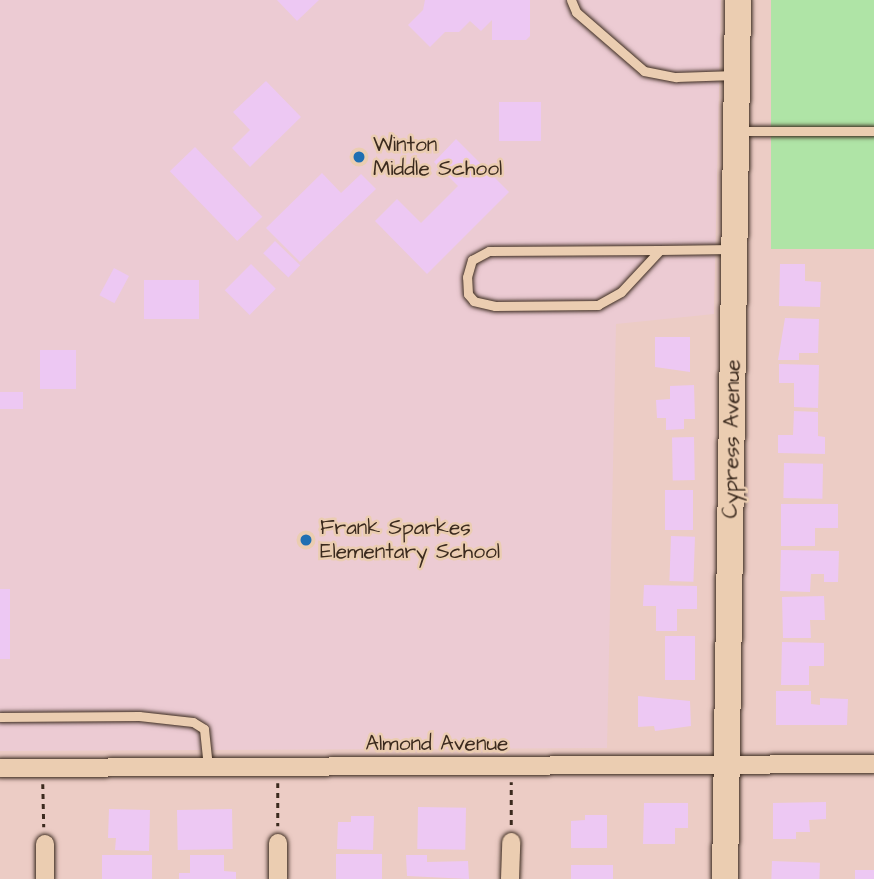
<!DOCTYPE html>
<style>
body{margin:0}
#map{position:relative;width:874px;height:879px;overflow:hidden;background:#ecccc5;font-family:"Architects Daughter",sans-serif}
div>[style]{position:absolute}
.built>*{inset:0;background:#eccbd3}
.green>*{inset:0;background:#afe4a6;transform-origin:0 0}
.building>*{inset:0;background:#edc8f3;transform-origin:0 0}
.path>*{height:2.5px;margin-top:-1.25px;transform-origin:0;background:repeating-linear-gradient(90deg,#3b2a1e 0 5px,transparent 0 10px)}
.roads{filter:drop-shadow(0 0 2px #3b2a1e) drop-shadow(0 0 2px #3b2a1e)}
.lane>*{height:9px;margin:-4.5px;padding:0 4.5px;transform-origin:4.5px;border-radius:4.5px;background:#ebcdb1}
.street>*{height:18px;margin:-9px;padding:0 9px;transform-origin:9px;border-radius:9px;background:#ebcdb1}
.secondary>*{height:26px;margin:-13px;padding:0 13px;transform-origin:13px;border-radius:13px;background:#ebcdb1}
.dots>*{width:19px;height:19px;translate:-50% -50%;box-sizing:border-box;border:4px solid #ebcdb1;border-radius:50%}
span{translate:-50% -50%;white-space:nowrap;text-align:center;line-height:1.15;-webkit-text-stroke:5px #ebcdb1;paint-order:stroke}
.poi-label{font-size:21px;color:#3b2a1e}
.left{translate:0 -50%;text-align:left}
.street-label{font-size:21px;color:#3b2a1e}
</style>
<div id="map">
<div class="built">
<div style="clip-path:polygon(0 0,721px 0,714px 314px,616px 324px,607px 748px,0 751px)"></div>
</div>
<div class="green">
<div style="left:771px;top:0;width:103px;height:249px"></div>
</div>
<div class="building">
<div style="clip-path:polygon(277px 0,319px 0,297px 21px)"></div>
<div style="clip-path:polygon(425px 0,530px 0,530px 36px,526px 40px,492px 40px,492px 20px,481px 31px,470px 21px,459px 32px,445px 32px,430px 47px,408px 25px,423px 10px)"></div>
<div style="clip-path:polygon(266px 81px,301px 117px,250px 167px,232px 148px,250px 130px,233px 112px)"></div>
<div style="left:499px;top:102px;width:42px;height:39px"></div>
<div style="clip-path:polygon(456px 139px,509px 192px,427px 274px,375px 221px,397px 199px,421px 223px,458px 186px,434px 162px)"></div>
<div style="left:195px;top:147px;width:97px;height:35px;rotate:46deg"></div>
<div style="clip-path:polygon(322px 173px,341px 193px,361px 174px,376px 189px,300px 262px,266px 228px)"></div>
<div style="left:275px;top:241px;width:35px;height:17px;rotate:44deg"></div>
<div style="left:251px;top:264px;width:35px;height:37px;rotate:45deg"></div>
<div style="clip-path:polygon(780px 264px,805px 264px,805px 281px,821px 282px,820px 307px,779px 306px)"></div>
<div style="left:114px;top:268px;width:17px;height:31px;rotate:28deg"></div>
<div style="left:144px;top:280px;width:55px;height:39px"></div>
<div style="clip-path:polygon(785px 318px,819px 319px,818px 353px,799px 353px,799px 360px,778px 360px)"></div>
<div style="clip-path:polygon(655px 337px,690px 337px,690px 372px,655px 367px)"></div>
<div style="left:40px;top:350px;width:36px;height:39px"></div>
<div style="clip-path:polygon(779px 364px,819px 365px,818px 408px,794px 407px,794px 383px,779px 383px)"></div>
<div style="clip-path:polygon(694px 385px,695px 419px,684px 419px,684px 429px,666px 430px,666px 418px,657px 418px,656px 400px,670px 399px,670px 386px)"></div>
<div style="left:0;top:392px;width:23px;height:17px"></div>
<div style="clip-path:polygon(794px 411px,818px 412px,818px 436px,825px 437px,825px 454px,778px 453px,778px 435px,793px 435px)"></div>
<div style="left:694px;top:437px;width:43px;height:22px;rotate:89deg"></div>
<div style="left:784px;top:463px;width:39px;height:35px;rotate:1deg"></div>
<div style="left:665px;top:490px;width:28px;height:40px"></div>
<div style="clip-path:polygon(781px 504px,838px 504px,838px 528px,815px 528px,815px 546px,781px 546px)"></div>
<div style="left:671px;top:536px;width:24px;height:45px;rotate:2deg"></div>
<div style="clip-path:polygon(781px 550px,839px 551px,838px 582px,824px 582px,824px 574px,811px 574px,810px 592px,780px 591px)"></div>
<div style="clip-path:polygon(644px 585px,697px 586px,697px 609px,677px 609px,677px 631px,656px 631px,656px 606px,643px 606px)"></div>
<div style="left:0;top:589px;width:10px;height:70px"></div>
<div style="clip-path:polygon(824px 596px,825px 620px,810px 620px,811px 638px,783px 638px,782px 597px)"></div>
<div style="left:665px;top:636px;width:30px;height:44px"></div>
<div style="clip-path:polygon(782px 642px,824px 643px,824px 666px,809px 666px,809px 685px,781px 685px)"></div>
<div style="clip-path:polygon(776px 691px,811px 691px,811px 704px,820px 705px,820px 698px,848px 699px,847px 725px,776px 725px)"></div>
<div style="clip-path:polygon(638px 696px,690px 701px,691px 726px,655px 731px,654px 726px,638px 727px)"></div>
<div style="clip-path:polygon(826px 802px,826px 819px,809px 820px,810px 832px,796px 832px,796px 839px,773px 839px,773px 803px)"></div>
<div style="clip-path:polygon(644px 803px,688px 803px,688px 828px,675px 828px,675px 844px,643px 844px)"></div>
<div style="left:418px;top:807px;width:48px;height:42px;rotate:1deg"></div>
<div style="clip-path:polygon(109px 809px,150px 810px,149px 851px,115px 850px,116px 838px,108px 838px)"></div>
<div style="left:232px;top:809px;width:40px;height:55px;rotate:89deg"></div>
<div style="clip-path:polygon(585px 815px,607px 815px,607px 848px,571px 848px,571px 821px,585px 820px)"></div>
<div style="clip-path:polygon(351px 816px,374px 816px,373px 850px,337px 849px,338px 822px,351px 822px)"></div>
<div style="left:382px;top:854px;width:25px;height:46px;rotate:90deg"></div>
<div style="left:152px;top:855px;width:24px;height:50px;rotate:90deg"></div>
<div style="clip-path:polygon(190px 855px,224px 855px,224px 871px,236px 872px,236px 879px,179px 879px,179px 873px,190px 873px)"></div>
<div style="clip-path:polygon(406px 855px,427px 855px,427px 862px,468px 861px,469px 879px,407px 876px)"></div>
<div style="left:772px;top:861px;width:48px;height:18px;rotate:2deg"></div>
<div style="left:571px;top:865px;width:42px;height:14px"></div>
<div style="left:855px;top:870px;width:19px;height:9px"></div>
</div>
<div class="path">
<div style="left:278px;top:783px;width:43px;rotate:90deg"></div>
<div style="left:43px;top:784px;width:43px;rotate:88.7deg"></div>
<div style="left:511px;top:825px;width:43px;rotate:-90deg"></div>
</div>
<div class="roads">
<div class="lane">
<div style="left:571px;top:0;width:13px;rotate:67deg"></div>
<div style="left:576px;top:12px;width:90px;rotate:40.9deg"></div>
<div style="left:644px;top:71px;width:33px;rotate:11deg"></div>
<div style="left:676px;top:77px;width:59px;rotate:-1.9deg"></div>
<div style="left:737px;top:131px;width:137px"></div>
<div style="left:660px;top:250px;width:57px;rotate:132.9deg"></div>
<div style="left:621px;top:292px;width:26px;rotate:151deg"></div>
<div style="left:598px;top:305px;width:103px;rotate:179.4deg"></div>
<div style="left:495px;top:306px;width:22px;rotate:-167deg"></div>
<div style="left:474px;top:301px;width:9px;rotate:-131deg"></div>
<div style="left:468px;top:294px;width:17px;rotate:-93deg"></div>
<div style="left:467px;top:277px;width:18px;rotate:-74deg"></div>
<div style="left:472px;top:260px;width:19px;rotate:-28deg"></div>
<div style="left:489px;top:251px;width:171px;rotate:-0.3deg"></div>
<div style="left:660px;top:250px;width:72px;rotate:-0.8deg"></div>
<div style="left:0;top:717px;width:139px;rotate:-0.4deg"></div>
<div style="left:139px;top:716px;width:54px;rotate:6.3deg"></div>
<div style="left:193px;top:722px;width:13px;rotate:32deg"></div>
<div style="left:204px;top:729px;width:38px;rotate:84deg"></div>
</div>
<div class="street">
<div style="left:0;top:768px;width:874px;rotate:-0.26deg"></div>
<div style="left:45px;top:879px;width:35px;rotate:-90deg"></div>
<div style="left:278px;top:879px;width:36px;rotate:-90deg"></div>
<div style="left:510px;top:879px;width:37px;rotate:-88deg"></div>
</div>
<div class="secondary">
<div style="left:725px;top:879px;width:879px;rotate:-89.15deg"></div>
</div>
</div>
<div class="dots">
<div style="left:359px;top:157px;background:#1f6fb2"></div>
<div style="left:306px;top:540px;background:#1f6fb2"></div>
</div>
<div class="poi-label">
<span class="left" style="left:373px;top:157px">Winton<br>Middle School</span>
<span class="left" style="left:320px;top:540px">Frank Sparkes<br>Elementary School</span>
</div>
<div class="street-label">
<span style="left:732px;top:439px;rotate:-89deg">Cypress Avenue</span>
<span style="left:437px;top:744px">Almond Avenue</span>
</div>
</div>
